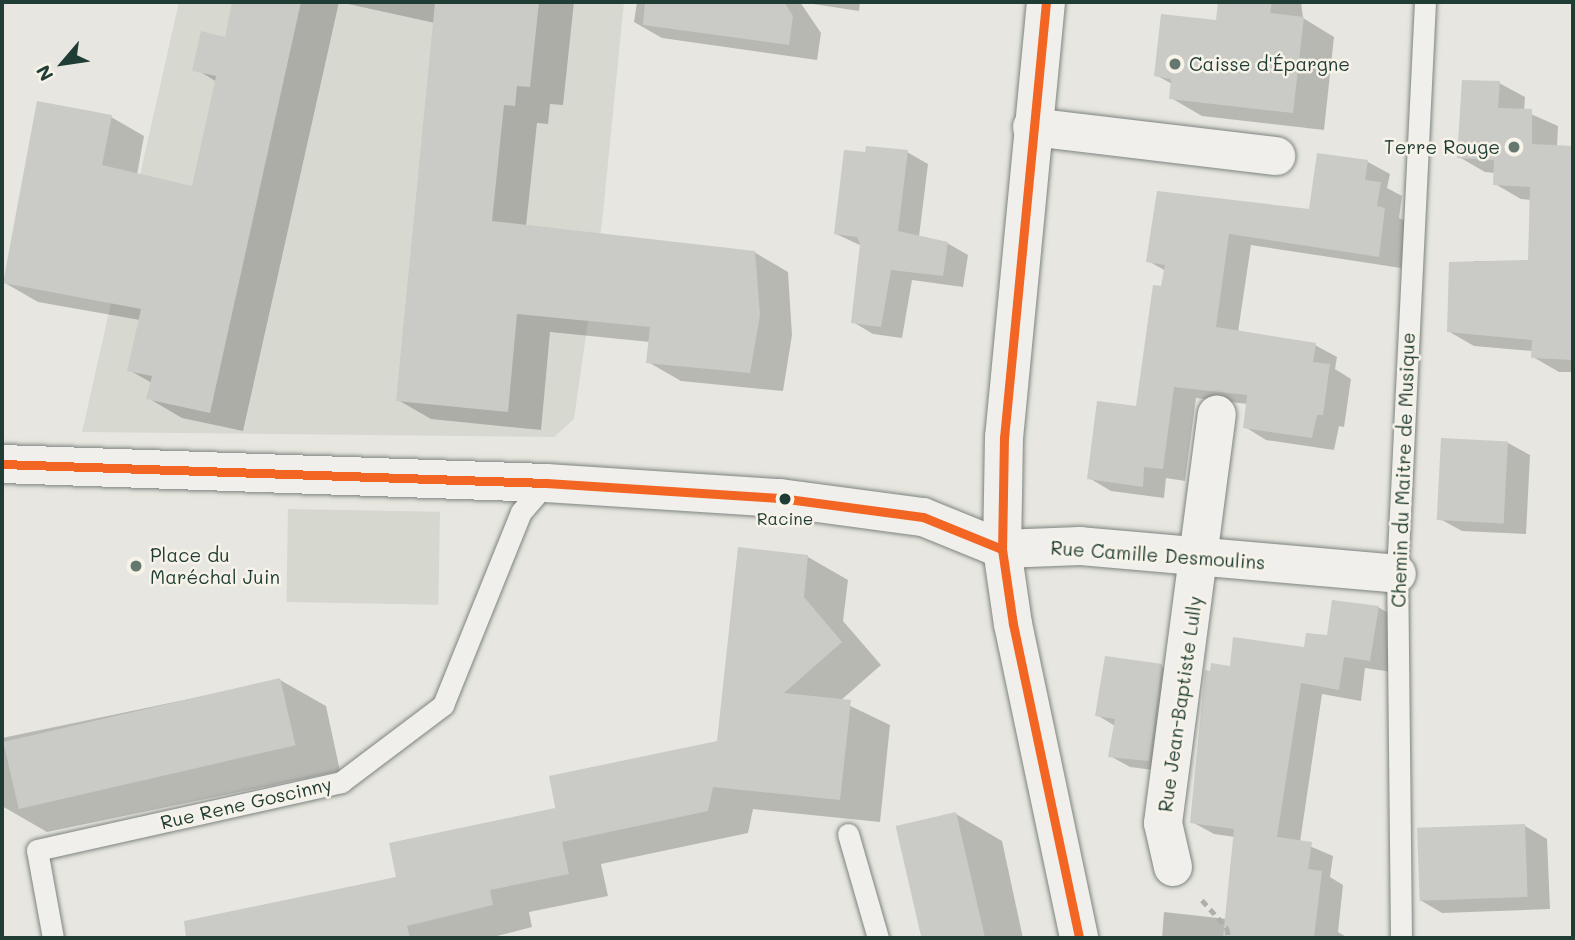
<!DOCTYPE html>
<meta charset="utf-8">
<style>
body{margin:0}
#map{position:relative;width:1575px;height:940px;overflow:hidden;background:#e7e6e0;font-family:Mali,sans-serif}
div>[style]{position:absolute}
.built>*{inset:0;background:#d7d9d0}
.green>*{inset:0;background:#d6d8cf;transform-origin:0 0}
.shadow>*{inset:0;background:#0003}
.building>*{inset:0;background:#cacbc6;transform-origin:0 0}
.path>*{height:4.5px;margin-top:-2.25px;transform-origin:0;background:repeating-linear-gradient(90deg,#aeb0ac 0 7px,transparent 0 12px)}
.roads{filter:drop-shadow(0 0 2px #7e847f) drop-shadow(0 0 2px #7e847f)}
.service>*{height:21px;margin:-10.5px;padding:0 10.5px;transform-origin:10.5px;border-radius:10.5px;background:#f0efeb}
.minor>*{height:38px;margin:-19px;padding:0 19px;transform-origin:19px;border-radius:19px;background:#f0efeb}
.bus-1>*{height:9px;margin:-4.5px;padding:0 4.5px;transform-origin:4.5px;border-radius:4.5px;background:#f26522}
.dots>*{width:19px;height:19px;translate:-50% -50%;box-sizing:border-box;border:4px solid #f7f3e8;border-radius:50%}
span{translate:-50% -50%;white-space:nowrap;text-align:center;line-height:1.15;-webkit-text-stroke:5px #f7f3e8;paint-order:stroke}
.bus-label{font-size:17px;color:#1f3d34}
.poi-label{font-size:19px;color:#1f3d34}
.left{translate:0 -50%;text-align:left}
.right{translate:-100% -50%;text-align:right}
.street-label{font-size:19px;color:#1f3d34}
.frame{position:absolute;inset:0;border:4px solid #1f3d34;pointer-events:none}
.north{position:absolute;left:28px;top:28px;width:70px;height:70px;-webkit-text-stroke:5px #f7f3e8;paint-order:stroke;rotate:241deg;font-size:19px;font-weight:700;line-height:28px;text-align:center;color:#1f3d34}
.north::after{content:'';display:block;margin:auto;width:24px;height:32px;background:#1f3d34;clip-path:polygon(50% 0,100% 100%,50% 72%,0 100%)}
</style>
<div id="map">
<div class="built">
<div style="clip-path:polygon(179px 2px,624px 2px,602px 223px,574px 419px,554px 437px,82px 432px)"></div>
</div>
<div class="green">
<div style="left:288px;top:509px;width:152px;height:93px;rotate:1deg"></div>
</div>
<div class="shadow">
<div style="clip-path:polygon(234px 2px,574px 2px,563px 105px,550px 104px,548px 124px,537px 123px,526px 226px,754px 252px,788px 272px,792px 335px,783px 391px,681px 381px,648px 362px,650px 342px,550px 332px,541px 430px,431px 419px,398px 400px,435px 23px,339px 2px,243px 431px,182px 418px,148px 398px,152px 383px,129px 370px,140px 320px,38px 302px,5px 283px,111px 117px,144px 136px,137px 175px,194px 188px,217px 82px,199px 71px,226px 39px)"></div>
<div style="clip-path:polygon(637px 2px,860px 2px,859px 11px,800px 2px,821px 33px,817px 60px,662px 38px,634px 22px)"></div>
<div style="clip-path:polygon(1219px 2px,1301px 2px,1303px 18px,1334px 37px,1324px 130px,1202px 116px,1171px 98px,1172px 84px,1156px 75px,1217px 22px)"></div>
<div style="clip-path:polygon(1499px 83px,1525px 97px,1524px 111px,1558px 126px,1557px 147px,1573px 148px,1573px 372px,1559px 372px,1533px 357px,1533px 351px,1474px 346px,1448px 331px,1474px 261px,1530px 262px,1531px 200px,1521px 199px,1495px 184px,1495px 173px,1485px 172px,1459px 157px)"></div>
<div style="clip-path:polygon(907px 152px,928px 164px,919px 237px,947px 243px,968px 255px,963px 287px,912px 280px,902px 338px,873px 334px,853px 322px,862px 246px,836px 234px,866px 154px)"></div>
<div style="clip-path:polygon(1319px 155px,1368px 162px,1390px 174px,1387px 188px,1402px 196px,1399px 218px,1407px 222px,1401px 268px,1251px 245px,1238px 332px,1315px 345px,1337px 357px,1335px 369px,1351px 379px,1344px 427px,1339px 426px,1334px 450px,1266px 440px,1245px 427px,1248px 404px,1196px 398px,1185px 481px,1166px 478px,1164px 498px,1111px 491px,1089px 478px,1137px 408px,1166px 271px,1148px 261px,1158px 193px,1311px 211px)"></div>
<div style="clip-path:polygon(1508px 443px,1530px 455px,1526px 534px,1462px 531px,1440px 519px)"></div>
<div style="clip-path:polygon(739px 549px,808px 557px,848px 580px,843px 621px,881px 665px,840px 701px,890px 725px,880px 822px,753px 809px,748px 833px,601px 864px,608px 896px,529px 912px,532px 927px,489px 938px,255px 938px,249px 909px,398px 878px,718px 743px)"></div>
<div style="clip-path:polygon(1378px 607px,1400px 620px,1392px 672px,1365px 668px,1361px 701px,1322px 694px,1300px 842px,1333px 856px,1330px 877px,1343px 885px,1338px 932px,1348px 938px,1162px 938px,1164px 912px,1227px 919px,1235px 837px,1214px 834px,1192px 822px,1207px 672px,1306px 649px)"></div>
<div style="clip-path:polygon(1161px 666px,1181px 677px,1169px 772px,1130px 767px,1110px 756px,1115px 726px,1097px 715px)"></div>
<div style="clip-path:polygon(280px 680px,326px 706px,340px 771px,47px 832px,2px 806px,2px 738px)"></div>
<div style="clip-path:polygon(956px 814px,1002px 841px,1023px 938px,922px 938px,898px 827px)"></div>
<div style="clip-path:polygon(1525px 826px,1547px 839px,1550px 909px,1442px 913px,1420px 900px)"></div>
</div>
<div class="building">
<div style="clip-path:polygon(232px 2px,301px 2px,210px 413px,146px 399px,152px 376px,127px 371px,141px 309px,3px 283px,37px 101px,112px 115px,102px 165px,192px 186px,216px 76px,192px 71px,201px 31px,225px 37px)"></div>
<div style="clip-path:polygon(435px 2px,539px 2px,530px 87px,517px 86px,515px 106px,504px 105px,492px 221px,755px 251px,760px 315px,750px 373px,646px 363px,650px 327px,517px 314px,508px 412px,396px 401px)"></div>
<div style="clip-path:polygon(645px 2px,784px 2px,793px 16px,789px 45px,643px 25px)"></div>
<div style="clip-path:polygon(1218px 2px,1272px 2px,1270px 13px,1304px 17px,1293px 113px,1169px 99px,1171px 79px,1154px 76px,1161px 14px,1216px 20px)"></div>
<div style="clip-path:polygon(1462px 80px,1500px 81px,1498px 108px,1532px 109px,1532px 144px,1573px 146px,1573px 360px,1531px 358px,1532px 340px,1447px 332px,1449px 262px,1528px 260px,1530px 187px,1493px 185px,1494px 160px,1457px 158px)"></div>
<div style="clip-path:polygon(866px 146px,908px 150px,898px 231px,948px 242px,943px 276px,891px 270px,881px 327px,851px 323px,860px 244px,857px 237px,834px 234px,844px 150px,865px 152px)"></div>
<div style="clip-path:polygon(1317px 153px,1368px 160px,1365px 180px,1381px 182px,1377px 206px,1385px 208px,1379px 257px,1229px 234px,1216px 327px,1316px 343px,1313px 362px,1330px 364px,1323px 415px,1317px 415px,1312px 438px,1243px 428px,1247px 395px,1174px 387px,1163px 469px,1144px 467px,1143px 487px,1087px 479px,1097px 401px,1136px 406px,1153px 285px,1161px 286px,1165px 265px,1146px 262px,1157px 191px,1309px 209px)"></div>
<div style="left:1441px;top:438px;width:67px;height:82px;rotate:3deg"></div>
<div style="clip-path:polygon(738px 547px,808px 555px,804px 597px,842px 642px,784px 693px,851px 700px,840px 800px,713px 787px,708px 811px,562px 842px,569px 874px,490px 890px,493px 905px,407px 926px,410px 938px,186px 938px,184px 921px,396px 877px,389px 843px,555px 808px,557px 817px,549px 776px,717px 741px)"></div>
<div style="clip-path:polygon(1332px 600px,1379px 606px,1370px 661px,1344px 657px,1339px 690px,1301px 683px,1277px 837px,1312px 842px,1308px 869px,1322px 871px,1314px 938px,1223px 938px,1234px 829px,1190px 823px,1205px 670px,1210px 671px,1211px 663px,1230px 666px,1233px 637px,1304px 647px,1306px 633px,1327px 635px)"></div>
<div style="clip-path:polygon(1105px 656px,1162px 664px,1149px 761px,1108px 757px,1115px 719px,1095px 716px)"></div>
<div style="left:280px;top:678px;width:69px;height:284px;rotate:77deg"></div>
<div style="left:956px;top:812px;width:129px;height:62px;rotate:77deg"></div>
<div style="left:1525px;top:824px;width:73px;height:108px;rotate:88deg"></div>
</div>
<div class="path">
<div style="left:1202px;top:900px;width:38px;rotate:48deg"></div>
<div style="left:1227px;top:928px;width:10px;rotate:79deg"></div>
</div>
<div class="roads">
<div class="service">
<div style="left:848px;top:834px;width:108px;rotate:73.9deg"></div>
<div style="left:53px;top:938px;width:89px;rotate:-100.3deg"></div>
<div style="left:37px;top:850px;width:312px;rotate:-12.6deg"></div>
<div style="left:341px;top:782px;width:128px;rotate:-37deg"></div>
<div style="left:443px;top:705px;width:208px;rotate:-68deg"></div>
<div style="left:521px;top:512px;width:38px;rotate:-49deg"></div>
<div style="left:1401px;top:938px;width:364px;rotate:-90.6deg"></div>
<div style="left:1397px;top:574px;width:573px;rotate:-87.2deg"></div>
</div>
<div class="minor">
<div style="left:1046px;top:2px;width:437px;rotate:95.5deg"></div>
<div style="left:1004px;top:437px;width:112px;rotate:91deg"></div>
<div style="left:1002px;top:549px;width:76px;rotate:81.7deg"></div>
<div style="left:1013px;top:624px;width:321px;rotate:78.1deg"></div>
<div style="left:1032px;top:127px;width:246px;rotate:6.8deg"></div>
<div style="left:2px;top:464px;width:544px;rotate:2deg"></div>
<div style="left:546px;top:483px;width:234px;rotate:3.7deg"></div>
<div style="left:780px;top:498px;width:144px;rotate:7.6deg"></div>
<div style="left:923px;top:517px;width:85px;rotate:22.1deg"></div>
<div style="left:1002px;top:549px;width:78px;rotate:-2.2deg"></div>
<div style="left:1080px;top:546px;width:318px;rotate:5deg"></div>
<div style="left:1173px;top:867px;width:45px;rotate:-102.8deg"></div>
<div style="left:1163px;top:823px;width:412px;rotate:-82.5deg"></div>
</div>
</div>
<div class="bus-1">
<div style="left:1046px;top:2px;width:437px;rotate:95.5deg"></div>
<div style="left:1004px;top:437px;width:112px;rotate:91deg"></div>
<div style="left:1002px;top:549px;width:76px;rotate:81.7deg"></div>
<div style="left:1013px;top:624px;width:321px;rotate:78.1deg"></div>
<div style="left:2px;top:464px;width:544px;rotate:2deg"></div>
<div style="left:546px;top:483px;width:234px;rotate:3.7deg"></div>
<div style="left:780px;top:498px;width:144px;rotate:7.6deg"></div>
<div style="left:923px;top:517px;width:85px;rotate:22.1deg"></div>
</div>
<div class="dots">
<div style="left:1175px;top:64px;background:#657870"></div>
<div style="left:1514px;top:147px;background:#657870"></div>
<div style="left:785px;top:499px;background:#1f3d34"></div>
<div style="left:136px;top:566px;background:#657870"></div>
</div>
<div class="bus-label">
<span style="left:785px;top:519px">Racine</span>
</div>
<div class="poi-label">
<span class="left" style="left:1189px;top:64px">Caisse d'Épargne</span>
<span class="right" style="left:1500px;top:147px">Terre Rouge</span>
<span class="left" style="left:150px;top:566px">Place du<br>Maréchal Juin</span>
</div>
<div class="street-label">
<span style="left:1403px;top:470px;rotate:-88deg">Chemin du Maitre de Musique</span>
<span style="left:1158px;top:555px;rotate:4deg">Rue Camille Desmoulins</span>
<span style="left:1180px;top:704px;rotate:-82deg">Rue Jean-Baptiste Lully</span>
<span style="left:246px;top:803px;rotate:-13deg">Rue Rene Goscinny</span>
</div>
<div class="frame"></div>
<div class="north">N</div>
</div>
